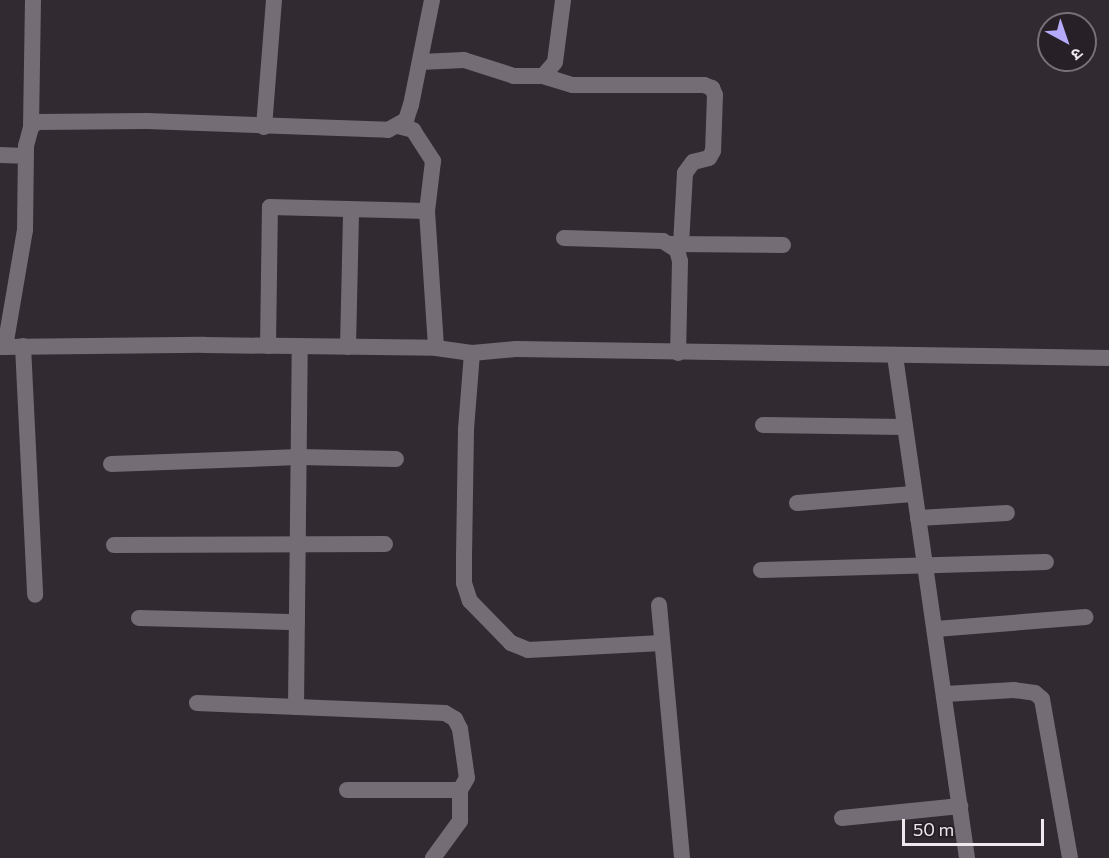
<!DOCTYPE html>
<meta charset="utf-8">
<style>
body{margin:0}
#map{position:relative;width:1109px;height:858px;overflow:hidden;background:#312a31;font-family:Commissioner,"Noto Sans Devanagari",sans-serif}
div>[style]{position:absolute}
.minor>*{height:16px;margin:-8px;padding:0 8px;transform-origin:8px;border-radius:8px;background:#746d75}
.tertiary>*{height:16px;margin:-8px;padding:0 8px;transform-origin:8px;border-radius:8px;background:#746d75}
span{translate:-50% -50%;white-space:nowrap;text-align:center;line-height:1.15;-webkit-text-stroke:4.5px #272127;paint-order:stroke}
.north{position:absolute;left:1037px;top:12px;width:60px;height:60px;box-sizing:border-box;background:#272127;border:2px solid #767176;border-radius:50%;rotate:140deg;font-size:16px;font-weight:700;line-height:24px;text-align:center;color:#ede9ed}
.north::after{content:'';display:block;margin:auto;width:21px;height:27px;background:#b6abf8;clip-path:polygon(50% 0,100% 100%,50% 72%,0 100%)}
.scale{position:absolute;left:902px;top:819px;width:142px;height:27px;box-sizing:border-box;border:3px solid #ede9ed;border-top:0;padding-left:8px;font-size:18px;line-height:21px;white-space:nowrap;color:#ede9ed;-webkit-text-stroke:4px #272127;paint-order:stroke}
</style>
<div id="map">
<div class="minor">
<div style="left:420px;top:62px;width:44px;rotate:-2.6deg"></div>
<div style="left:464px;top:60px;width:52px;rotate:17.7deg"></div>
<div style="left:514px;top:76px;width:29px"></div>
<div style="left:543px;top:76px;width:18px;rotate:-49deg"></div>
<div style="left:555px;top:62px;width:63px;rotate:-82.6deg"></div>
<div style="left:543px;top:76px;width:31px;rotate:17deg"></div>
<div style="left:573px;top:85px;width:131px"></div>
<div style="left:704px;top:85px;width:9px;rotate:21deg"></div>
<div style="left:712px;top:88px;width:8px;rotate:67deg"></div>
<div style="left:715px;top:95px;width:56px;rotate:92deg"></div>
<div style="left:713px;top:151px;width:8px;rotate:120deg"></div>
<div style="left:709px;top:158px;width:16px;rotate:166deg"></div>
<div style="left:693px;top:162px;width:14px;rotate:126deg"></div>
<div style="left:685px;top:173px;width:71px;rotate:93.2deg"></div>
<div style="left:398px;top:126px;width:16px;rotate:15deg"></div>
<div style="left:413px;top:130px;width:37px;rotate:57deg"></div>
<div style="left:433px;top:161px;width:50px;rotate:96.8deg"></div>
<div style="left:427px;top:211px;width:137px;rotate:86.2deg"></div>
<div style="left:31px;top:127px;width:127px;rotate:-89.1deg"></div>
<div style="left:264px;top:127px;width:127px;rotate:-85.5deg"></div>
<div style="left:0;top:155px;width:25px;rotate:2deg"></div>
<div style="left:564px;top:238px;width:99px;rotate:1.7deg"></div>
<div style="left:663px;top:241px;width:17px;rotate:33deg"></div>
<div style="left:677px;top:250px;width:11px;rotate:75deg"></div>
<div style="left:680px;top:261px;width:92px;rotate:91.2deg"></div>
<div style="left:670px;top:244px;width:113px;rotate:0.5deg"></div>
<div style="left:23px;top:346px;width:249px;rotate:87.2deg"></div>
<div style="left:268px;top:346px;width:139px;rotate:-89.2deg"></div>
<div style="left:270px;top:207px;width:157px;rotate:1.5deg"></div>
<div style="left:5px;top:347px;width:119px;rotate:-80.3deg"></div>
<div style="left:25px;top:230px;width:84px;rotate:-89.3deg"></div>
<div style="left:26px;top:146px;width:20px;rotate:-75deg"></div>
<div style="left:31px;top:127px;width:8px;rotate:-40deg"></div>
<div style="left:37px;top:122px;width:110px;rotate:-0.5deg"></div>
<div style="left:147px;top:121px;width:241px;rotate:2.1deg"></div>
<div style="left:388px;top:130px;width:21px;rotate:-29deg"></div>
<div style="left:406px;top:120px;width:16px;rotate:-72deg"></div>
<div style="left:411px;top:105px;width:107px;rotate:-78.7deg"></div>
<div style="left:348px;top:347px;width:137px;rotate:-88.7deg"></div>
<div style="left:472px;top:353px;width:77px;rotate:94.5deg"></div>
<div style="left:466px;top:430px;width:131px;rotate:90.9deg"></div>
<div style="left:464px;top:561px;width:22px;rotate:90deg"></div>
<div style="left:464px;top:583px;width:19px;rotate:72deg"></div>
<div style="left:470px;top:601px;width:59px;rotate:45.7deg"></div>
<div style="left:511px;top:643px;width:18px;rotate:22deg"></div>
<div style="left:528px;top:650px;width:134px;rotate:-3deg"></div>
<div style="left:895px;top:356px;width:507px;rotate:81.84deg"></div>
<div style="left:763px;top:425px;width:141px;rotate:0.8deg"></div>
<div style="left:111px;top:464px;width:188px;rotate:-2.1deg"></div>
<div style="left:299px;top:457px;width:97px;rotate:1.2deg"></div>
<div style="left:797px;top:503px;width:116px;rotate:-4.4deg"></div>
<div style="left:918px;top:518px;width:89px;rotate:-3.2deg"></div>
<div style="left:114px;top:545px;width:271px;rotate:-0.2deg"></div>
<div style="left:761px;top:570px;width:285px;rotate:-1.6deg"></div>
<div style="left:659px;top:605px;width:254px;rotate:84.8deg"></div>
<div style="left:139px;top:618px;width:158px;rotate:1.5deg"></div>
<div style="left:936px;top:629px;width:150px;rotate:-4.6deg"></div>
<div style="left:945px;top:694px;width:69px;rotate:-3.3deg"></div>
<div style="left:1014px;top:690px;width:21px;rotate:8deg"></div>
<div style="left:1035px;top:693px;width:9px;rotate:41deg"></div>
<div style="left:1042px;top:699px;width:161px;rotate:80deg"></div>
<div style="left:197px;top:703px;width:248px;rotate:2.3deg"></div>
<div style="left:445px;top:713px;width:12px;rotate:31deg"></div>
<div style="left:455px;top:719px;width:11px;rotate:63deg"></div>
<div style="left:460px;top:729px;width:49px;rotate:81.9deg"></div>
<div style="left:467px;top:778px;width:14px;rotate:120deg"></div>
<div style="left:460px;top:790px;width:31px;rotate:90deg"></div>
<div style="left:460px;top:821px;width:46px;rotate:126.1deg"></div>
<div style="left:296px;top:707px;width:361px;rotate:-89.4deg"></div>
<div style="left:347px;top:790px;width:113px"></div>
<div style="left:842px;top:818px;width:119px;rotate:-5.8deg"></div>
</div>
<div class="tertiary">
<div style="left:0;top:347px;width:204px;rotate:-0.6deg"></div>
<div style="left:204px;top:345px;width:232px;rotate:0.7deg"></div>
<div style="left:436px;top:348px;width:36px;rotate:8deg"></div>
<div style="left:472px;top:353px;width:44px;rotate:-5.2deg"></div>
<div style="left:516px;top:349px;width:593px;rotate:0.87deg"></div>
</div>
<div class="north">उ</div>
<div class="scale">50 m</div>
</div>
